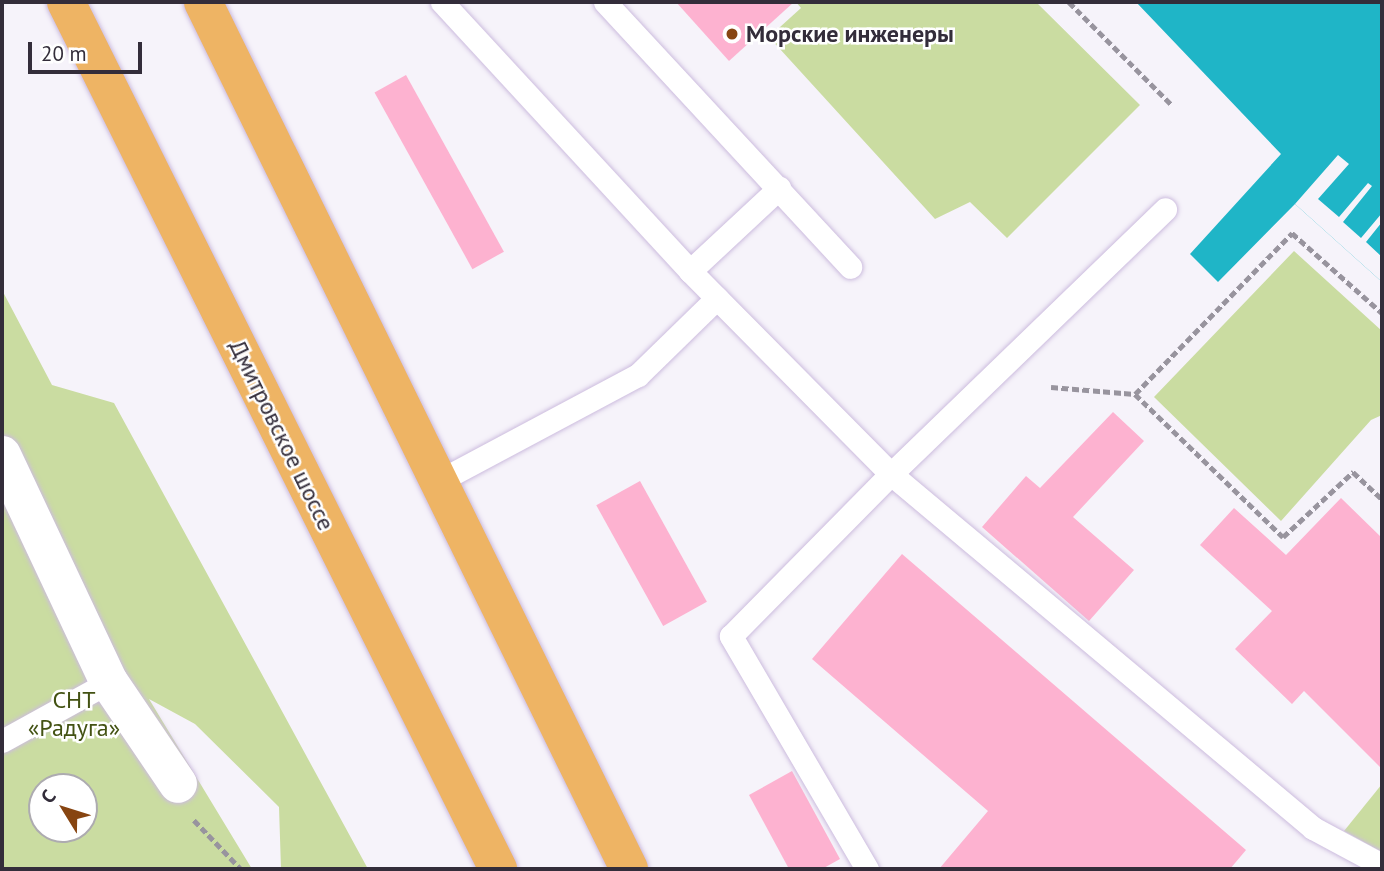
<!DOCTYPE html>
<meta charset="utf-8">
<style>
body{margin:0}
#map{position:relative;width:1384px;height:871px;overflow:hidden;background:#f6f3fa;font-family:"PT Sans",sans-serif}
div>[style]{position:absolute}
.green>*{inset:0;background:#cadca1}
.water>*{inset:0;background:#1fb5c7}
.pier>*{inset:0;background:#f6f3fa}
.building>*{inset:0;background:#fdb2d0;transform-origin:0 0}
.path>*{height:4.5px;margin-top:-2.25px;transform-origin:0;background:repeating-linear-gradient(90deg,#98949e 0 7px,transparent 0 10.5px)}
.roads{filter:drop-shadow(0 0 2px #ccbcde) drop-shadow(0 0 2px #ccbcde)}
.lane>*{height:23px;margin:-11.5px;padding:0 11.5px;transform-origin:11.5px;border-radius:11.5px;background:#fff}
.street>*{height:38px;margin:-19px;padding:0 19px;transform-origin:19px;border-radius:19px;background:#fff}
.highway>*{height:38px;margin:-19px;padding:0 19px;transform-origin:19px;border-radius:19px;background:#eeb464}
.dots>*{width:19px;height:19px;translate:-50% -50%;box-sizing:border-box;border:4px solid #fff;border-radius:50%}
span{translate:-50% -50%;white-space:nowrap;text-align:center;line-height:1.15;-webkit-text-stroke:5px #fff;paint-order:stroke}
.poi-label{font-size:24px;color:#332d3a;font-weight:700}
.left{translate:0 -50%;text-align:left}
.street-label{font-size:24px;color:#332d3a}
.park-label{font-size:24px;color:#435213}
.frame{position:absolute;inset:0;border:4px solid #332d3a;pointer-events:none}
.north{position:absolute;left:28px;top:773px;width:70px;height:70px;box-sizing:border-box;background:#fff;border:2px solid #adabb0;border-radius:50%;rotate:308deg;font-size:19px;font-weight:700;line-height:28px;text-align:center;color:#332d3a}
.north::after{content:'';display:block;margin:auto;width:24px;height:32px;background:#874511;clip-path:polygon(50% 0,100% 100%,50% 72%,0 100%)}
.scale{position:absolute;left:28px;top:42px;width:114px;height:32px;box-sizing:border-box;border:4px solid #332d3a;border-top:0;padding-left:9px;font-size:21px;line-height:24px;white-space:nowrap;color:#332d3a;-webkit-text-stroke:5px #fff;paint-order:stroke}
</style>
<div id="map">
<div class="green">
<div style="clip-path:polygon(796px 2px,1036px 2px,1140px 105px,1007px 238px,970px 202px,935px 219px,769px 37px,801px 8px)"></div>
<div style="clip-path:polygon(1294px 251px,1382px 331px,1382px 415px,1371px 420px,1281px 521px,1154px 397px)"></div>
<div style="clip-path:polygon(evenodd,2px 290px,52px 385px,114px 403px,368px 869px,281px 869px,279px 807px,195px 724px,149px 699px,252px 869px,2px 869px,2px 290px,42px 787px,84px 787px,84px 829px,42px 829px,42px 787px)"></div>
<div style="clip-path:polygon(1382px 784px,1382px 852px,1344px 831px)"></div>
</div>
<div class="water">
<div style="clip-path:polygon(1136px 2px,1382px 2px,1382px 282px,1295px 204px,1218px 282px,1190px 254px,1281px 154px)"></div>
</div>
<div class="pier">
<div style="clip-path:polygon(1338px 155px,1349px 164px,1318px 199px,1339px 217px,1368px 183px,1372px 186px,1343px 222px,1361px 238px,1382px 213px,1382px 222px,1366px 242px,1382px 257px,1382px 282px,1295px 204px)"></div>
</div>
<div class="building">
<div style="clip-path:polygon(676px 2px,794px 2px,729px 61px)"></div>
<div style="left:406px;top:75px;width:202px;height:36px;rotate:61deg"></div>
<div style="clip-path:polygon(1113px 412px,1144px 441px,1073px 517px,1134px 570px,1089px 621px,982px 527px,1026px 476px,1040px 488px)"></div>
<div style="left:640px;top:481px;width:138px;height:50px;rotate:61deg"></div>
<div style="clip-path:polygon(1341px 498px,1382px 538px,1382px 769px,1304px 691px,1292px 704px,1235px 649px,1272px 611px,1200px 545px,1234px 508px,1286px 555px)"></div>
<div style="clip-path:polygon(902px 554px,1246px 850px,1230px 869px,939px 869px,988px 811px,812px 659px)"></div>
<div style="clip-path:polygon(792px 771px,840px 859px,822px 869px,789px 869px,749px 795px)"></div>
</div>
<div class="path">
<div style="left:1069px;top:2px;width:146px;rotate:45deg"></div>
<div style="left:1051px;top:387px;width:84px;rotate:4.8deg"></div>
<div style="left:1135px;top:394px;width:225px;rotate:-45.7deg"></div>
<div style="left:1292px;top:233px;width:120px;rotate:41.6deg"></div>
<div style="left:1135px;top:394px;width:206px;rotate:44deg"></div>
<div style="left:1283px;top:537px;width:96px;rotate:-42.9deg"></div>
<div style="left:1353px;top:472px;width:40px;rotate:43deg"></div>
<div style="left:194px;top:820px;width:68px;rotate:46.2deg"></div>
</div>
<div class="roads">
<div class="lane">
<div style="left:442px;top:2px;width:366px;rotate:47.3deg"></div>
<div style="left:690px;top:271px;width:122px;rotate:-43deg"></div>
<div style="left:605px;top:2px;width:361px;rotate:47.2deg"></div>
<div style="left:690px;top:271px;width:286px;rotate:45.3deg"></div>
<div style="left:891px;top:474px;width:381px;rotate:-44deg"></div>
<div style="left:441px;top:480px;width:223px;rotate:-28.1deg"></div>
<div style="left:638px;top:375px;width:110px;rotate:-44.3deg"></div>
<div style="left:2px;top:741px;width:122px;rotate:-28.9deg"></div>
<div style="left:867px;top:869px;width:270px;rotate:-120.3deg"></div>
<div style="left:731px;top:636px;width:228px;rotate:-45.4deg"></div>
<div style="left:891px;top:474px;width:551px;rotate:39.99deg"></div>
<div style="left:1313px;top:828px;width:78px;rotate:28.2deg"></div>
</div>
<div class="street">
<div style="left:2px;top:455px;width:251px;rotate:64.8deg"></div>
<div style="left:109px;top:682px;width:123px;rotate:55.9deg"></div>
</div>
<div class="highway">
<div style="left:66px;top:2px;width:969px;rotate:63.51deg"></div>
<div style="left:203px;top:2px;width:966px;rotate:63.83deg"></div>
</div>
</div>
<div class="dots">
<div style="left:732px;top:34px;background:#874511"></div>
</div>
<div class="poi-label">
<span class="left" style="left:746px;top:34px">Морские инженеры</span>
</div>
<div class="street-label">
<span style="left:282px;top:435px;rotate:64deg">Дмитровское шоссе</span>
</div>
<div class="park-label">
<span style="left:74px;top:714px">СНТ<br>«Радуга»</span>
</div>
<div class="frame"></div>
<div class="north">С</div>
<div class="scale">20 m</div>
</div>
